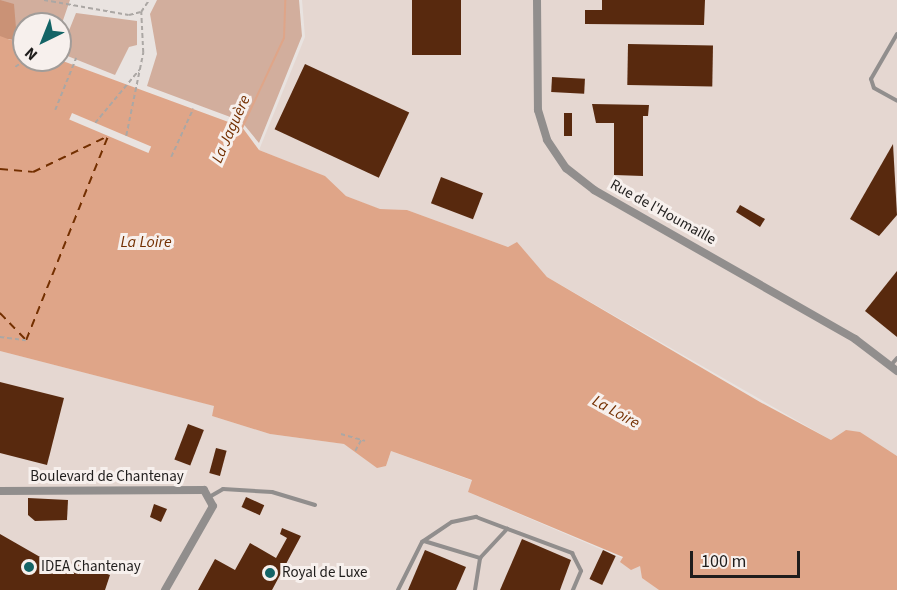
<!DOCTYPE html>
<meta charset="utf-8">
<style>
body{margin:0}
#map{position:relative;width:897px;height:590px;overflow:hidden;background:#e9e3e0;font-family:"Source Sans 3",sans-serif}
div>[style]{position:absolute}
.built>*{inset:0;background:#e5d7d1}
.green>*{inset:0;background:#d2ae9d}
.forest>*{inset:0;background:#ca9276}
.water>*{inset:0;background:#dfa588}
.pier>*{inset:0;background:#e9e3e0;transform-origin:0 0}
.stream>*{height:2px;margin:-1px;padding:0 1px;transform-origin:1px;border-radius:1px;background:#dfa588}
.ferry>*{height:1.5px;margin-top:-0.75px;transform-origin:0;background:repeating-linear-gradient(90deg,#732f00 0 8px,transparent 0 14px)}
.building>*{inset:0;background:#58290e;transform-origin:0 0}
.path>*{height:1.5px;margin-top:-0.75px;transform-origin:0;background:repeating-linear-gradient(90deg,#aba7a4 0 4.5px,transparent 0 7.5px)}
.lane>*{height:4px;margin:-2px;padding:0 2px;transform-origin:2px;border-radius:2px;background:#918e8d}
.street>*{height:8px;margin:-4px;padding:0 4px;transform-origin:4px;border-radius:4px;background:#918e8d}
.dots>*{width:16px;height:16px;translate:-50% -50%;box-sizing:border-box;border:3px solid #f7f0ed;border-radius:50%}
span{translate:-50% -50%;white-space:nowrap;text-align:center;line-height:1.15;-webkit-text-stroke:6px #f7f0ed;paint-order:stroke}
.street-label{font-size:15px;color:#1f1d1c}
.poi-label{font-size:15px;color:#1f1d1c}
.left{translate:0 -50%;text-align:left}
.water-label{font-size:16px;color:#732f00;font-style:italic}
.north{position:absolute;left:12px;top:12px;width:60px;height:60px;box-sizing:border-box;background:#f7f0ed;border:2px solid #a19c99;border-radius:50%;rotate:223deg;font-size:16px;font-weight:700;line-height:24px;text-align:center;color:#1f1d1c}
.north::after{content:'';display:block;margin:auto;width:21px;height:27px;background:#146466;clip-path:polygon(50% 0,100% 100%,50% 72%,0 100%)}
.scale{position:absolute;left:690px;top:551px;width:110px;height:27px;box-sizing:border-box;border:3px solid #1f1d1c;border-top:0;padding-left:8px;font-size:18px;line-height:21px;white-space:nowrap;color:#1f1d1c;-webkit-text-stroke:4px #f7f0ed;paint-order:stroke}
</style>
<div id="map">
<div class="built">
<div style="clip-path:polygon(302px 0,897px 0,897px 456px,853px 431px,831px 440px,547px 277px,517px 243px,508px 247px,407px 210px,379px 209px,346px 196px,324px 176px,259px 150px,305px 37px)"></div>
<div style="clip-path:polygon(0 351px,215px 406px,212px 416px,270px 434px,345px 444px,377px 467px,386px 466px,391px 451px,473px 481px,468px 492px,640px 566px,643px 578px,659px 590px,0 590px)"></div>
</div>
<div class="green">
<div style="clip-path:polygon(0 0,70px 0,60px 29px,60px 24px,24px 24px,24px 45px,0 36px)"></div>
<div style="clip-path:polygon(157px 0,299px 0,302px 36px,259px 143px,241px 121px,147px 86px,157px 54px,150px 14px)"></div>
<div style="clip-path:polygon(76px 13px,137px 21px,137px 45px,129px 47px,115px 75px,60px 53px)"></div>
</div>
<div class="forest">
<div style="clip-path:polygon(0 0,14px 4px,16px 28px,24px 25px,24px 52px,10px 46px,12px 39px,0 39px)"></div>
</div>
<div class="water">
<div style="clip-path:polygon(0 36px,24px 45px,24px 60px,60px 60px,242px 127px,259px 150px,325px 176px,346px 196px,380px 209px,407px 210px,508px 247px,517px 242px,547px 277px,760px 402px,831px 440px,846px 430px,860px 432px,897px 456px,897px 590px,659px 590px,642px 578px,640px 566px,631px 570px,620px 562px,623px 557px,468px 492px,472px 480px,391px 451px,386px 466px,377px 468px,344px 444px,270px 434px,212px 416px,214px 406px,0 351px)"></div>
</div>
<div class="pier">
<div style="left:72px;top:113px;width:86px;height:7px;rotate:23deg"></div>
</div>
<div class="stream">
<div style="left:242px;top:128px;width:99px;rotate:-65deg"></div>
<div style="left:284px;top:38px;width:38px;rotate:-88deg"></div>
</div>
<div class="ferry">
<div style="left:0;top:169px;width:33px;rotate:5deg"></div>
<div style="left:33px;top:172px;width:83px;rotate:-25.6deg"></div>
<div style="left:0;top:313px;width:37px;rotate:46deg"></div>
<div style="left:26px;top:340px;width:220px;rotate:-68.1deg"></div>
</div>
<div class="building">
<div style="left:412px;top:0;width:49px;height:55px"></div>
<div style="clip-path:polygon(602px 0,705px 0,704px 25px,585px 24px,585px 10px,602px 10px)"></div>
<div style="left:628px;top:44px;width:85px;height:41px;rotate:1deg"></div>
<div style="left:305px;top:64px;width:115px;height:72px;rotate:25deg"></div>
<div style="left:552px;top:77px;width:33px;height:15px;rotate:3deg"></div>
<div style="clip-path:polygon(592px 104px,649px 105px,648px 116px,643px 116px,643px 176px,614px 175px,614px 123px,596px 123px)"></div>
<div style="left:564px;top:113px;width:8px;height:23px"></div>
<div style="clip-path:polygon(893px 144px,897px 215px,879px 236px,850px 219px)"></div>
<div style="left:441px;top:177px;width:45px;height:28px;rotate:21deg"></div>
<div style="clip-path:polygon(740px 205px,765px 219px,760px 227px,736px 212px)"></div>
<div style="clip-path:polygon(897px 271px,897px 337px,865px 311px)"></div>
<div style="clip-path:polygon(0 382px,64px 398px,47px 465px,0 453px)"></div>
<div style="left:188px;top:424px;width:17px;height:38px;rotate:21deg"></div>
<div style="left:216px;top:448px;width:11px;height:26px;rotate:15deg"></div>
<div style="left:246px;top:497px;width:20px;height:11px;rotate:24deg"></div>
<div style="clip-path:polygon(28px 498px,68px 500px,67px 520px,35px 521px,28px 515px)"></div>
<div style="clip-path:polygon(154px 504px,167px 509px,161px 522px,150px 517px)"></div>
<div style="clip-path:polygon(282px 528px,301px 536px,272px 590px,198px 590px,215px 559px,235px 570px,250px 543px,276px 558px,287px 538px,280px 534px)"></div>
<div style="clip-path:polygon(0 534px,68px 573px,72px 561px,110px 575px,105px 590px,0 590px)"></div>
<div style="clip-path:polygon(522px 539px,571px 560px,560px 590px,500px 590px)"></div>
<div style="clip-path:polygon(425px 550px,466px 567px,456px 590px,408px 590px)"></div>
<div style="left:603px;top:550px;width:14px;height:32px;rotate:25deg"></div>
</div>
<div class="path">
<div style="left:44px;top:0;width:86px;rotate:10deg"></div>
<div style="left:129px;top:15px;width:12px;rotate:-14deg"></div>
<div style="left:141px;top:12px;width:14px;rotate:-56deg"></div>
<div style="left:15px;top:67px;width:12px;rotate:-35deg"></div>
<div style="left:55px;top:110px;width:56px;rotate:-68deg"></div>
<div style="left:95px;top:123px;width:69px;rotate:-50.3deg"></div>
<div style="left:126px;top:136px;width:85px;rotate:-78.4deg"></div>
<div style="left:143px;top:53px;width:41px;rotate:-92.8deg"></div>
<div style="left:171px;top:157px;width:53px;rotate:-65.4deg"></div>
<div style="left:0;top:337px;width:26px;rotate:7deg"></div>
<div style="left:341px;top:434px;width:25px;rotate:16deg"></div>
<div style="left:355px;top:451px;width:13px;rotate:-61deg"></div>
</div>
<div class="lane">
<div style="left:897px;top:34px;width:52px;rotate:120deg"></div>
<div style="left:871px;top:79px;width:9px;rotate:72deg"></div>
<div style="left:874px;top:88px;width:26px;rotate:29deg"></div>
<div style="left:891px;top:365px;width:9px;rotate:-49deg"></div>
<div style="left:211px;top:496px;width:14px;rotate:-30deg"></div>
<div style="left:223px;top:489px;width:49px;rotate:3.5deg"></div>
<div style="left:272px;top:492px;width:45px;rotate:16.8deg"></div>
<div style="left:424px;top:541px;width:59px;rotate:16.9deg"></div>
<div style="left:480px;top:558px;width:40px;rotate:-47deg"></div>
<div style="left:398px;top:590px;width:54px;rotate:-63.4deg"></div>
<div style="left:422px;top:542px;width:36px;rotate:-34deg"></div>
<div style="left:452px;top:522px;width:25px;rotate:-12deg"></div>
<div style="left:476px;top:517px;width:103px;rotate:20.6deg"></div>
<div style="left:572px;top:553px;width:20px;rotate:63deg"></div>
<div style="left:581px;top:571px;width:21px;rotate:113deg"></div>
<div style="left:475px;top:590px;width:32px;rotate:-81deg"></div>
</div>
<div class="street">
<div style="left:537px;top:0;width:110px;rotate:89.5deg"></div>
<div style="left:538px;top:110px;width:31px;rotate:73deg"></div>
<div style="left:547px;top:140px;width:34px;rotate:56deg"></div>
<div style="left:566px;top:168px;width:36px;rotate:38deg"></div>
<div style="left:594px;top:190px;width:301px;rotate:29.7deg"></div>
<div style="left:855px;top:339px;width:53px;rotate:37.3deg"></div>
<div style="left:0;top:491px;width:204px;rotate:-0.3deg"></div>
<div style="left:204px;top:490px;width:18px;rotate:61deg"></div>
<div style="left:213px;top:506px;width:97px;rotate:119.7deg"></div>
</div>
<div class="dots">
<div style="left:29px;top:567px;background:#146466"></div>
<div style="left:270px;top:573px;background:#146466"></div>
</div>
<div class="street-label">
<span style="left:663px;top:212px;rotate:29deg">Rue de l'Houmaille</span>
<span style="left:107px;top:477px">Boulevard de Chantenay</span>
</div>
<div class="poi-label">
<span class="left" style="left:41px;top:567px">IDEA Chantenay</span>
<span class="left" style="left:282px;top:573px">Royal de Luxe</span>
</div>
<div class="water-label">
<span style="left:231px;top:129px;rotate:-66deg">La Jaguère</span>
<span style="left:146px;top:242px">La Loire</span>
<span style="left:616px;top:412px;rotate:29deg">La Loire</span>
</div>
<div class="north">N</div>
<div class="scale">100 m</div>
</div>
